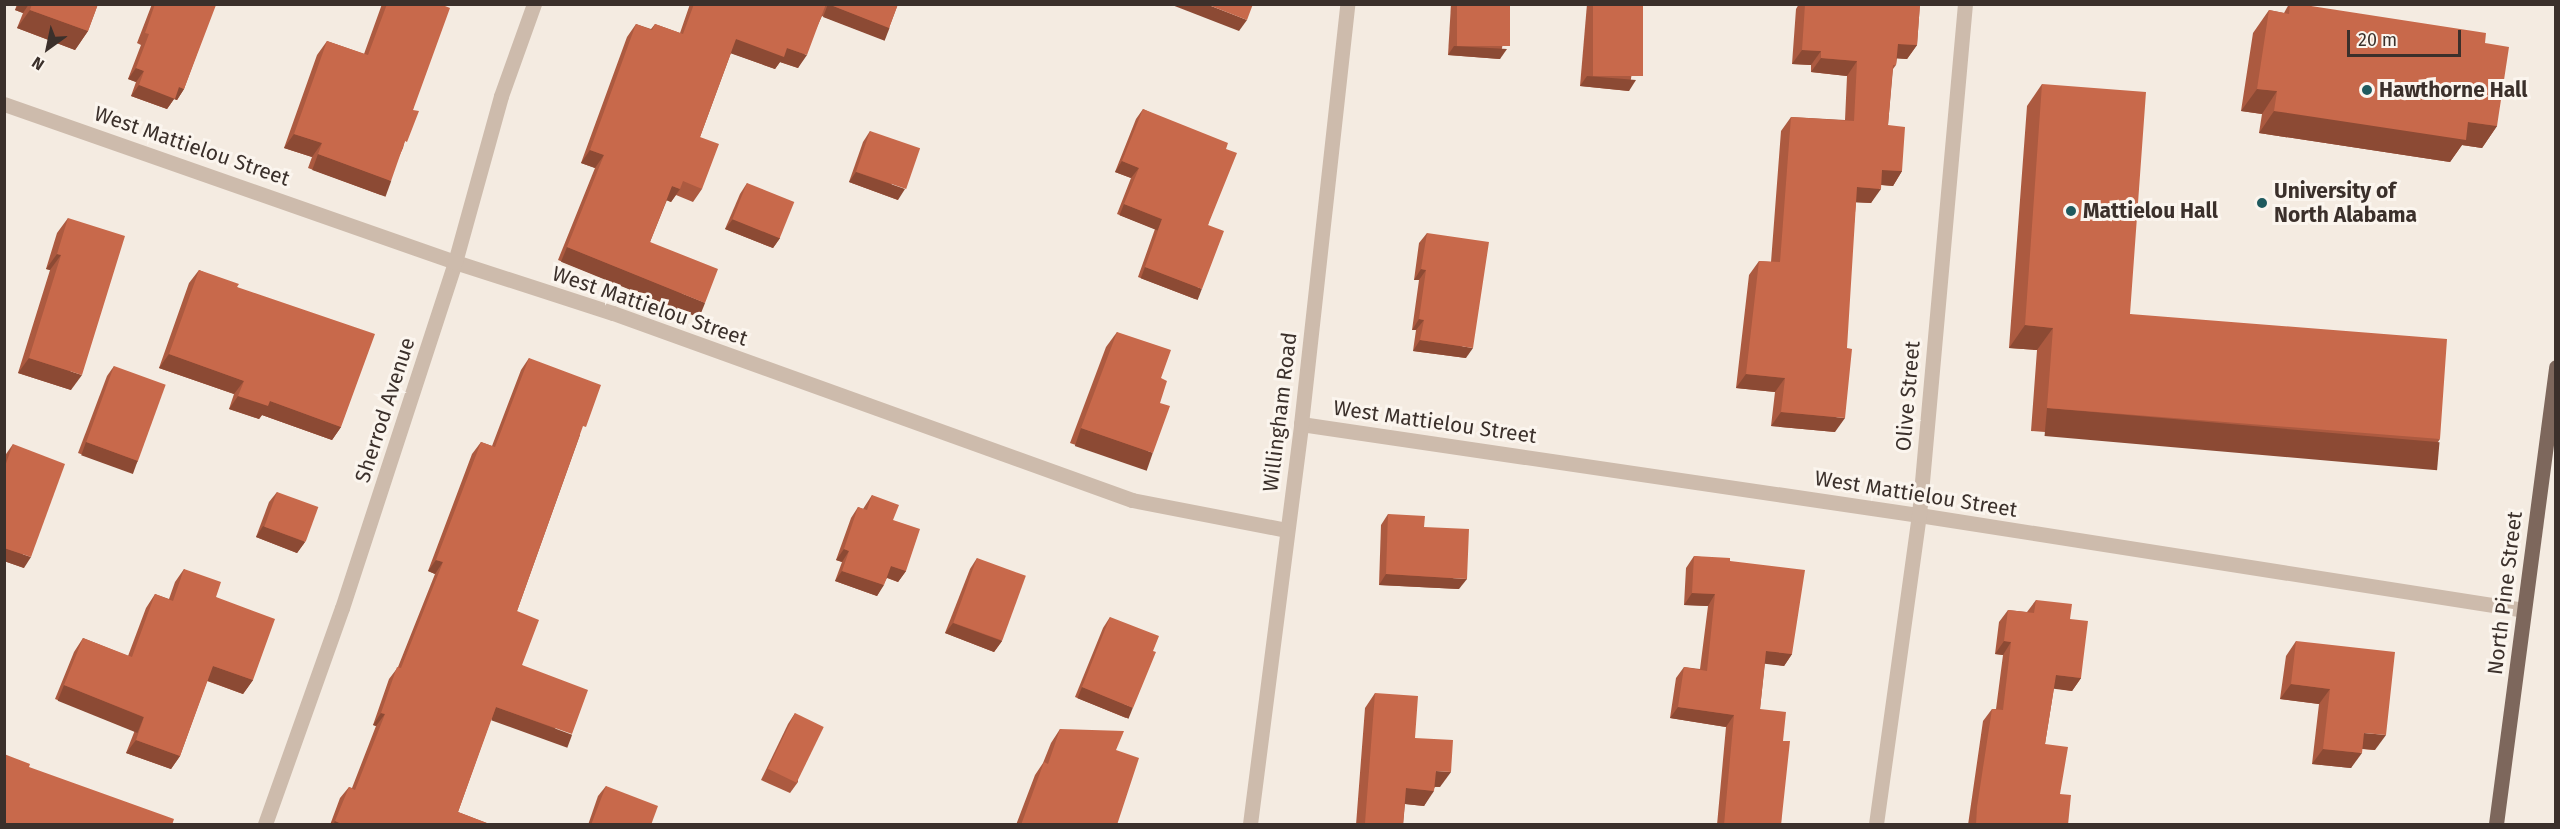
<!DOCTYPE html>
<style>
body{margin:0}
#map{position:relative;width:2560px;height:829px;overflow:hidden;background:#f4ebe1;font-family:"Fira Sans",sans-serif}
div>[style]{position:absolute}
.minor>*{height:15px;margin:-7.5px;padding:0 7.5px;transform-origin:7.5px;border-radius:7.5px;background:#cdbbac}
.major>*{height:15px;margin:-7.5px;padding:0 7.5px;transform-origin:7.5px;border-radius:7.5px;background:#7d675c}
.wall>*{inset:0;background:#ac5a40}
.shaded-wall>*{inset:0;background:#8c4a34;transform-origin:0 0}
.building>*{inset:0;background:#c8694b;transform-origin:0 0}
.dots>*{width:16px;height:16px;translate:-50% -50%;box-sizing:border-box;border:3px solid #fbf5ee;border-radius:50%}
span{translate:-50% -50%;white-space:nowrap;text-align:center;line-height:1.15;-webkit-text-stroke:6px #fbf5ee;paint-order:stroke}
.poi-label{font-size:21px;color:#3b302b;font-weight:700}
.left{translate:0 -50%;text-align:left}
.street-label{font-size:21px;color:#3b302b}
.frame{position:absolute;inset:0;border:6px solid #3b302b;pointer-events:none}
.north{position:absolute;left:18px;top:18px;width:60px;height:60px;-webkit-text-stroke:4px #fbf5ee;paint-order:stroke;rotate:213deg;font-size:16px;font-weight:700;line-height:24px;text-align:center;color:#3b302b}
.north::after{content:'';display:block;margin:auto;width:21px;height:27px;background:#3b302b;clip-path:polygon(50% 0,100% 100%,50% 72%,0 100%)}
.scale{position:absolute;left:2347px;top:30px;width:114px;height:27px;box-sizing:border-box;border:3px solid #3b302b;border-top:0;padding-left:8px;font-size:18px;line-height:21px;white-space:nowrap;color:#3b302b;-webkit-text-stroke:4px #fbf5ee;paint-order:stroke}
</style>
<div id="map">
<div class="minor">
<div style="left:4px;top:104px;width:478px;rotate:19.3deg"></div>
<div style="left:455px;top:262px;width:166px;rotate:17.9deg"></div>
<div style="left:613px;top:313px;width:552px;rotate:19.81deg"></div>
<div style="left:1132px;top:500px;width:158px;rotate:11deg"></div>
<div style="left:1301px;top:424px;width:625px;rotate:8.38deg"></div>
<div style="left:1919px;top:515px;width:612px;rotate:8.92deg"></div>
<div style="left:265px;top:824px;width:229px;rotate:-70.4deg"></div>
<div style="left:342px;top:608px;width:364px;rotate:-71.9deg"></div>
<div style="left:455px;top:262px;width:172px;rotate:-74.5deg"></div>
<div style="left:501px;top:96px;width:98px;rotate:-70.3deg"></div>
<div style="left:1250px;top:824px;width:403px;rotate:-82.7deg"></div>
<div style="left:1301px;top:424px;width:423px;rotate:-83.7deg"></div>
<div style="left:1876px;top:824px;width:312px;rotate:-82.1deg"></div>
<div style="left:1919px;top:515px;width:513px;rotate:-84.86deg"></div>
</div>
<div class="major">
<div style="left:2496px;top:824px;width:461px;rotate:-82.5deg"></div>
</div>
<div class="wall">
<div style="clip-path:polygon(17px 4px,98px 4px,88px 31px,75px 50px,17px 28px,23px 13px,15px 10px)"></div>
<div style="clip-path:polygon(152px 4px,215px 4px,184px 89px,177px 100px,174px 99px,167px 109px,131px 96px,136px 82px,128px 79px,141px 45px,137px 43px)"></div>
<div style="clip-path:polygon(382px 4px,440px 4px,403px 148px,381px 195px,308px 168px,312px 157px,284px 148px,317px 55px,327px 41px,364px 54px)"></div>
<div style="clip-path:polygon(690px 4px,898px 4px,889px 28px,882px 39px,822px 16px,798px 68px,780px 62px,775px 69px,731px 53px,700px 137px,702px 189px,693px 202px,676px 195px,671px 202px,667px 200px,650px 242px,696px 316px,558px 260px,595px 168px,581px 163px,627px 37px,636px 24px,651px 29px,655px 24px,680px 33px)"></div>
<div style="clip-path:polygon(1451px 4px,1510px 4px,1500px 59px,1448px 55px)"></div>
<div style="clip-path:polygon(1587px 4px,1643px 4px,1629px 91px,1580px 86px)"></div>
<div style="clip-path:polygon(1799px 4px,1920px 4px,1917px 45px,1907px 59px,1897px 58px,1896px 65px,1893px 69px,1888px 125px,1902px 171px,1893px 186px,1881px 185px,1871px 203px,1856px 202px,1835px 432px,1771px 426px,1775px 392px,1736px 388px,1749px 275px,1759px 261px,1771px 262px,1781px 131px,1791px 117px,1845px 120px,1847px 76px,1811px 72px,1811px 65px,1792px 64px,1796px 9px)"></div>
<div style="clip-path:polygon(2289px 4px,2298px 4px,2485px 43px,2497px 126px,2482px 148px,2462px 145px,2450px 162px,2259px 133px,2262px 114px,2241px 111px,2253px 33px,2269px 10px,2284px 13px)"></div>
<div style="clip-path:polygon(2042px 84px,2130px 314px,2440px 439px,2425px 461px,2031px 431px,2037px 350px,2009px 348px,2027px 106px)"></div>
<div style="clip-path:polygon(1143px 109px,1226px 149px,1208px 225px,1195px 299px,1138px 277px,1155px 229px,1117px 214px,1131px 178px,1115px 172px,1136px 119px)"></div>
<div style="clip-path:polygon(870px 131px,898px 200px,849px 182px,863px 142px)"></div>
<div style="clip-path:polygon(747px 183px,780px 238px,773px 248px,725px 229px,740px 194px)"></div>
<div style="clip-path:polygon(68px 218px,71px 390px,18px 373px,50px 270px,46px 269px,57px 233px)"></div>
<div style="clip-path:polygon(1427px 233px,1466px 358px,1413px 351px,1416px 330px,1412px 330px,1419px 280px,1414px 280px,1419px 243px)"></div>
<div style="clip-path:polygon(199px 270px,237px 287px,341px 427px,332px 440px,262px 415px,259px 419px,229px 409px,234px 394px,159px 368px,189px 283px)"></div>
<div style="clip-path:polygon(1117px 332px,1161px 378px,1160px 403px,1142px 468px,1070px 443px,1106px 347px)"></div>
<div style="clip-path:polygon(529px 358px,580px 435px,517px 611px,522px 665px,564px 745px,491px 719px,458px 812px,492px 825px,330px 825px,340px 798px,349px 787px,352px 788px,376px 726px,373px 725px,389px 679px,398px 667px,435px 574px,428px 571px,472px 454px,481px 442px,492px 446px,521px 370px)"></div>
<div style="clip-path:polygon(114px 366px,138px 461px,130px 472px,78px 453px,107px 376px)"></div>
<div style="clip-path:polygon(13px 444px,24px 568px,4px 561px,4px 457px)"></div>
<div style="clip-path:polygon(277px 492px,305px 542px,297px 553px,256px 537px,269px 502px)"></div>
<div style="clip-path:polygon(872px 495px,893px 520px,906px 571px,898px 582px,887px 578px,877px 596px,835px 581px,842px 562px,836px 560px,851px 518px,858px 507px,863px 509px)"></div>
<div style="clip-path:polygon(1388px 514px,1424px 527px,1459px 589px,1379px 585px,1381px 525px)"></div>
<div style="clip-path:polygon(1694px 556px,1730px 561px,1792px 654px,1784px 666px,1765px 663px,1760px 709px,1783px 741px,1781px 825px,1717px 825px,1726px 727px,1670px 718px,1676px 678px,1684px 667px,1700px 669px,1708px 606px,1684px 605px,1686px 568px)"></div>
<div style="clip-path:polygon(977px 558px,1002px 641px,994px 652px,945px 633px,970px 569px)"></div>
<div style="clip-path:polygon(184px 569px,216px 597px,253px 680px,243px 694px,207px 681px,180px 756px,171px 769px,126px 753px,135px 730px,55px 699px,74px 652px,83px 638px,128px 656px,146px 608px,155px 594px,169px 599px,175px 582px)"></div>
<div style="clip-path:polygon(2036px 600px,2070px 619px,2081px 678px,2072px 691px,2054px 688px,2045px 744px,2060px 794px,2068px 825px,1968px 825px,1983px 721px,1992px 709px,1996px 709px,2003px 655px,1995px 654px,1999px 622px,2008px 610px,2027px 612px)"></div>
<div style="clip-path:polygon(1110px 617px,1126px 718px,1075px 697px,1103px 628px)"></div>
<div style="clip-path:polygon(2296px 641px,2375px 750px,2362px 749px,2351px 768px,2312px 764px,2319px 704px,2280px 699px,2286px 656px)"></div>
<div style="clip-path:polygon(1375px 693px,1415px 738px,1440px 787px,1435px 787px,1424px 806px,1405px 804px,1403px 825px,1356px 825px,1365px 708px)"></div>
<div style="clip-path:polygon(795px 713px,798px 782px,790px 793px,761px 780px,788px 724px)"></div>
<div style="clip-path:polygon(1060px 729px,1116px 750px,1117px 825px,1016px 825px,1035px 775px,1043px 763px,1051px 743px)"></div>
<div style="clip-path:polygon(606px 786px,651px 825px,588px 825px,598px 796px)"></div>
</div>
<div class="shaded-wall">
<div style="clip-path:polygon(19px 4px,29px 4px,23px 13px,15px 10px)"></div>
<div style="left:828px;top:4px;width:66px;height:14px;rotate:21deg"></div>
<div style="clip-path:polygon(1173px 4px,1206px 4px,1247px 20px,1239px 31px,1172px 5px)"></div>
<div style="clip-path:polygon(30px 10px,88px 31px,75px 50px,17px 28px)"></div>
<div style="clip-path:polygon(736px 39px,787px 48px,807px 55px,798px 68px,780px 62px,775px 69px,727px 52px)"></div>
<div style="clip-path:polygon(1898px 44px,1917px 45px,1907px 59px,1888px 58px)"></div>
<div style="clip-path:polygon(1454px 46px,1507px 49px,1500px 59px,1448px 55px)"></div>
<div style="clip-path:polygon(1802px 50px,1821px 51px,1811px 65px,1792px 64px)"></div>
<div style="clip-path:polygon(1821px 58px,1857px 61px,1847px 76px,1811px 72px)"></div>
<div style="clip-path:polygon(136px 68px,144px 71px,136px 82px,128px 79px)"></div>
<div style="clip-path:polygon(1587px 76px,1636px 80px,1629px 91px,1580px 86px)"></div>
<div style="clip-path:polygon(139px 85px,179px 87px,184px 89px,177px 100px,174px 99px,167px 109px,131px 96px)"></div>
<div style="clip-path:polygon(2257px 89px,2277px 91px,2262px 114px,2241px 111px)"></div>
<div style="clip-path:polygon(2274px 111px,2468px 122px,2497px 126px,2482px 148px,2462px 145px,2450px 162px,2259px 133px)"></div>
<div style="clip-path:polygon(294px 134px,322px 143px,312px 157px,284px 148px)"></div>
<div style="clip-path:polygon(590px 150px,604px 155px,595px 168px,581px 163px)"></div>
<div style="left:318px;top:154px;width:78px;height:17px;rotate:20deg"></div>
<div style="clip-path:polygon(1122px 161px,1139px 168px,1131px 178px,1115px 172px)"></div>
<div style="clip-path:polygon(1882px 170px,1902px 171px,1893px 186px,1872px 184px)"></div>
<div style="clip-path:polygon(856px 172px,905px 189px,898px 200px,849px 182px)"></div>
<div style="clip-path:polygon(672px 186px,680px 189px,671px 202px,663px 199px)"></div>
<div style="clip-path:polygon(1857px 187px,1881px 189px,1871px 203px,1847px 202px)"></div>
<div style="left:1124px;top:204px;width:41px;height:12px;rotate:22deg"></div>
<div style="clip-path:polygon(733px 219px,780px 238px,773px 248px,725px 229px)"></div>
<div style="left:567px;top:247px;width:149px;height:16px;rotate:22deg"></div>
<div style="clip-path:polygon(57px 254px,61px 255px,50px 270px,46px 269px)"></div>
<div style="left:1145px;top:267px;width:61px;height:12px;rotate:21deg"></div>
<div style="clip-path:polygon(1421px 269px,1426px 270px,1419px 280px,1414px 280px)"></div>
<div style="clip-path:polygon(1419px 319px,1424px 320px,1416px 330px,1412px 330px)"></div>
<div style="clip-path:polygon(2025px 325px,2053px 328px,2037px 350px,2009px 348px)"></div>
<div style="clip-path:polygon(1420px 340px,1473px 348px,1466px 358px,1413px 351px)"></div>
<div style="clip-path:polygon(169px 354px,244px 381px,234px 394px,159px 368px)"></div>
<div style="clip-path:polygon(29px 358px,82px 375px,71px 390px,18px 373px)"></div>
<div style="clip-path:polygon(1746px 374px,1785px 378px,1775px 392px,1736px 388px)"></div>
<div style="clip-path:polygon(238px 396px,270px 401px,341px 427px,332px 440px,262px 415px,259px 419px,229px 409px)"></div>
<div style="left:2047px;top:408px;width:394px;height:28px;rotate:5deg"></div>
<div style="clip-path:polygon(1781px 412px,1845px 418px,1835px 432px,1771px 426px)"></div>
<div style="left:1081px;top:428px;width:76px;height:19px;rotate:19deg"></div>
<div style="left:86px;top:442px;width:55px;height:14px;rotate:20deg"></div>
<div style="clip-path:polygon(263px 526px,305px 542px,297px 553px,256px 537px)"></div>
<div style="clip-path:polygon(4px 548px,31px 557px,24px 568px,4px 561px)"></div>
<div style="clip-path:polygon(844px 549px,849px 551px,842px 562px,836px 560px)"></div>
<div style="clip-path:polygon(436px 560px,443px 562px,435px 574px,428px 571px)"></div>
<div style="clip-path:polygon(891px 566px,906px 571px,898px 582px,883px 576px)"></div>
<div style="clip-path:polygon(842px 571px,884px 585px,877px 596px,835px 581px)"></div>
<div style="clip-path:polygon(1386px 574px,1467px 579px,1459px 589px,1379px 585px)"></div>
<div style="clip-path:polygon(1692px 593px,1715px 594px,1708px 606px,1684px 605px)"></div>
<div style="clip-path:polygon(953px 623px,1002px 641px,994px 652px,945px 633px)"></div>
<div style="clip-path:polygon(2004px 641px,2011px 642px,2003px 655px,1995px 654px)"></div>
<div style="clip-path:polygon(1766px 651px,1792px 654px,1784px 666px,1758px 663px)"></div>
<div style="clip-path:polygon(213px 666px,253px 680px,243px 694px,203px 679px)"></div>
<div style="clip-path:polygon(2056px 675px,2081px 678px,2072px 691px,2048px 688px)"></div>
<div style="clip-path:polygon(2291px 684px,2330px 689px,2319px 704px,2280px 699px)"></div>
<div style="left:64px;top:685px;width:86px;height:17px;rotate:22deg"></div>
<div style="left:1082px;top:687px;width:55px;height:12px;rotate:22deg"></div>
<div style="left:496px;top:707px;width:81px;height:14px;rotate:20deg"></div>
<div style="clip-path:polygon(1678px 707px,1734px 715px,1726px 727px,1670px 718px)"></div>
<div style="clip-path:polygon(381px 713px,385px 714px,376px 726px,373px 725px)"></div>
<div style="clip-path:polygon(2364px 733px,2386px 735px,2375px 750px,2354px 748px)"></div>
<div style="clip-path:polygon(136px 740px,180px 756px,171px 769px,126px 753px)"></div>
<div style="clip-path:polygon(2323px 749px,2362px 753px,2351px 768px,2312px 764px)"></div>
<div style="clip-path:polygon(1436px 771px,1451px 772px,1440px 787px,1426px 786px)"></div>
<div style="clip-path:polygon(1406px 788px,1434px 791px,1424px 806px,1396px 803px)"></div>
<div style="clip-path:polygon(335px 821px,344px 825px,333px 825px)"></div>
</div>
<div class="building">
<div style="clip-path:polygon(32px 4px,98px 4px,88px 31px,30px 10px)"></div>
<div style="clip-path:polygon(155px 4px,216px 5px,184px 89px,179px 87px,175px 99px,139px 85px,144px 71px,136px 68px,149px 34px,145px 33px)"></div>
<div style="clip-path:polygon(387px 4px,440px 4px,450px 8px,413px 110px,419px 111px,407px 142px,405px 141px,391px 181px,318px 154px,322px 143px,294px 134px,327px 41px,368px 55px)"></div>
<div style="clip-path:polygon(694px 4px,826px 4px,807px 55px,787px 48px,784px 57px,736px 39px,700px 137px,719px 144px,702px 189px,683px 181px,680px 189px,672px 186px,650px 242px,718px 269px,705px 303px,567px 247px,604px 155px,590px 150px,636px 24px,652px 30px,655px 24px,683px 34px)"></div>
<div style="clip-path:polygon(828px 4px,898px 4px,889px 28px)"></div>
<div style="clip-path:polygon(1206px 4px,1253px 4px,1247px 20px)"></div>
<div style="left:1457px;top:4px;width:53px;height:42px"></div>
<div style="left:1593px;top:4px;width:50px;height:72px"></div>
<div style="clip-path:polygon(1805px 4px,1920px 4px,1917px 45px,1898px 44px,1896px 65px,1893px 65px,1888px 125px,1905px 127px,1902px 171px,1882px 170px,1881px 189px,1857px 187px,1847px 348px,1852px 349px,1845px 418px,1781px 412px,1785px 378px,1746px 374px,1759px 261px,1780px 262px,1791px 117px,1854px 121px,1857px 61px,1821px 58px,1821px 51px,1802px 50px)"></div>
<div style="clip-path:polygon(2290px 4px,2298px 4px,2486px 33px,2485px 43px,2509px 47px,2497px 126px,2468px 122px,2466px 140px,2274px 111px,2277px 91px,2257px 89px,2269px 10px,2289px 14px)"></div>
<div style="clip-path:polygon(2042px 84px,2146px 92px,2130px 314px,2447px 339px,2440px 439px,2047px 408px,2053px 328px,2025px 325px)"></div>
<div style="clip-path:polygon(1143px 109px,1228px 143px,1226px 149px,1237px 153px,1208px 225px,1224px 231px,1202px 289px,1145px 267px,1162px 219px,1124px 204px,1139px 168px,1122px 161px)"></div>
<div style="left:870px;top:131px;width:53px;height:43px;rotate:19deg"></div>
<div style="left:747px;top:183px;width:51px;height:39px;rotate:22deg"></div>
<div style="clip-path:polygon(68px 218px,125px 236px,82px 375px,29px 358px,61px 255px,57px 254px)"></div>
<div style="clip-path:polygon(1427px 233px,1489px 242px,1473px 348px,1420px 340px,1424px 320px,1419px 319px,1426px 270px,1421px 269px)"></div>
<div style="clip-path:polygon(199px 270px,239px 284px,237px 287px,375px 334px,341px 427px,270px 401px,268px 406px,238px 396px,244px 381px,169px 354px)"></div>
<div style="clip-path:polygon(1117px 332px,1171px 350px,1161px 378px,1167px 381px,1160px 403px,1170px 406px,1153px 453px,1081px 428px)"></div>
<div style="clip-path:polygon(529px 358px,601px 385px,586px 427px,583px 426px,517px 611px,539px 620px,522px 665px,588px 690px,572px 734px,496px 707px,458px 812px,492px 825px,344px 825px,335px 821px,349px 787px,355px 790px,385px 714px,381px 713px,397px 667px,401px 668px,443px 562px,436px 560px,481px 442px,495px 447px)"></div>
<div style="left:114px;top:366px;width:55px;height:81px;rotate:20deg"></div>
<div style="clip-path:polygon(13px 444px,65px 464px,31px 557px,4px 548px,4px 469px)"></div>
<div style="left:277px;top:492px;width:44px;height:37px;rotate:20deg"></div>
<div style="clip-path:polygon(872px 495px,899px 505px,893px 520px,920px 529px,906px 571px,891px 566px,884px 585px,842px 571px,849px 551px,844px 549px,858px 507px,867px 510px)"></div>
<div style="clip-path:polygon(1388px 514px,1425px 516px,1424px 527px,1469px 529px,1467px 579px,1386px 574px)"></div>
<div style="clip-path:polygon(1694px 556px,1730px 558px,1730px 561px,1805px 570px,1792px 654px,1766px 651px,1760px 709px,1786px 712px,1783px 741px,1790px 741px,1781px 825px,1724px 825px,1734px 715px,1678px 707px,1684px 667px,1707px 671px,1715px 594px,1692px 593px)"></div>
<div style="left:977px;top:558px;width:52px;height:69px;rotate:20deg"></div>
<div style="clip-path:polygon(184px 569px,221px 582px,216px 597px,275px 619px,253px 680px,213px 666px,180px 756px,136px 740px,144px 717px,64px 685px,83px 638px,132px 657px,155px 594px,173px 601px)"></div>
<div style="clip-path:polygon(2036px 600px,2072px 604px,2070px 619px,2088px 621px,2081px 678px,2056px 675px,2045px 744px,2068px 747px,2060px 794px,2071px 795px,2068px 825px,1976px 825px,1977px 807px,1992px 709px,2003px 710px,2011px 642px,2004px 641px,2008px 610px,2034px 613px)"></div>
<div style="clip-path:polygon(1110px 617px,1159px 636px,1153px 651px,1156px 652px,1133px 708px,1082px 687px)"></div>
<div style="clip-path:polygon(2296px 641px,2395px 652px,2386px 735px,2364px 733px,2362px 753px,2323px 749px,2330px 689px,2291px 684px)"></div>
<div style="clip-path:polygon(1375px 693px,1418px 696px,1415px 738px,1453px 740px,1451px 772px,1436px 771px,1434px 791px,1406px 788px,1403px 825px,1365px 823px)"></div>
<div style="left:795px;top:713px;width:32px;height:62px;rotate:26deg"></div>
<div style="clip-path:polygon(1060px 729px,1124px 731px,1116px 750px,1139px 758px,1117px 825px,1021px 825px,1044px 762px,1048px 764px)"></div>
<div style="clip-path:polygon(4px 754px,30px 764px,29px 767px,174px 819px,172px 825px,4px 825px)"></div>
<div style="clip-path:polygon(606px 786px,658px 806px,651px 825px,591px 825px)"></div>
</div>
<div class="dots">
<div style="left:2367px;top:90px;background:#1f5a5e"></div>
<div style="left:2262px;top:203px;background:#1f5a5e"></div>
<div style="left:2071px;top:211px;background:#1f5a5e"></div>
</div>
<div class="poi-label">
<span class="left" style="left:2379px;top:90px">Hawthorne Hall</span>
<span class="left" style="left:2274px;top:203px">University of<br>North Alabama</span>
<span class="left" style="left:2083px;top:211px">Mattielou Hall</span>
</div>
<div class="street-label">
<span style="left:192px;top:146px;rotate:19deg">West Mattielou Street</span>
<span style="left:650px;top:306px;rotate:19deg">West Mattielou Street</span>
<span style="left:1908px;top:396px;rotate:-85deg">Olive Street</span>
<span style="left:385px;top:410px;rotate:-72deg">Sherrod Avenue</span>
<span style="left:1280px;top:412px;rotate:-83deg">Willingham Road</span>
<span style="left:1435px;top:422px;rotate:8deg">West Mattielou Street</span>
<span style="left:1916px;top:494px;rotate:9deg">West Mattielou Street</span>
<span style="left:2505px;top:593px;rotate:-83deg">North Pine Street</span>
</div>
<div class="frame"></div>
<div class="north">N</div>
<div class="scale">20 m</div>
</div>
